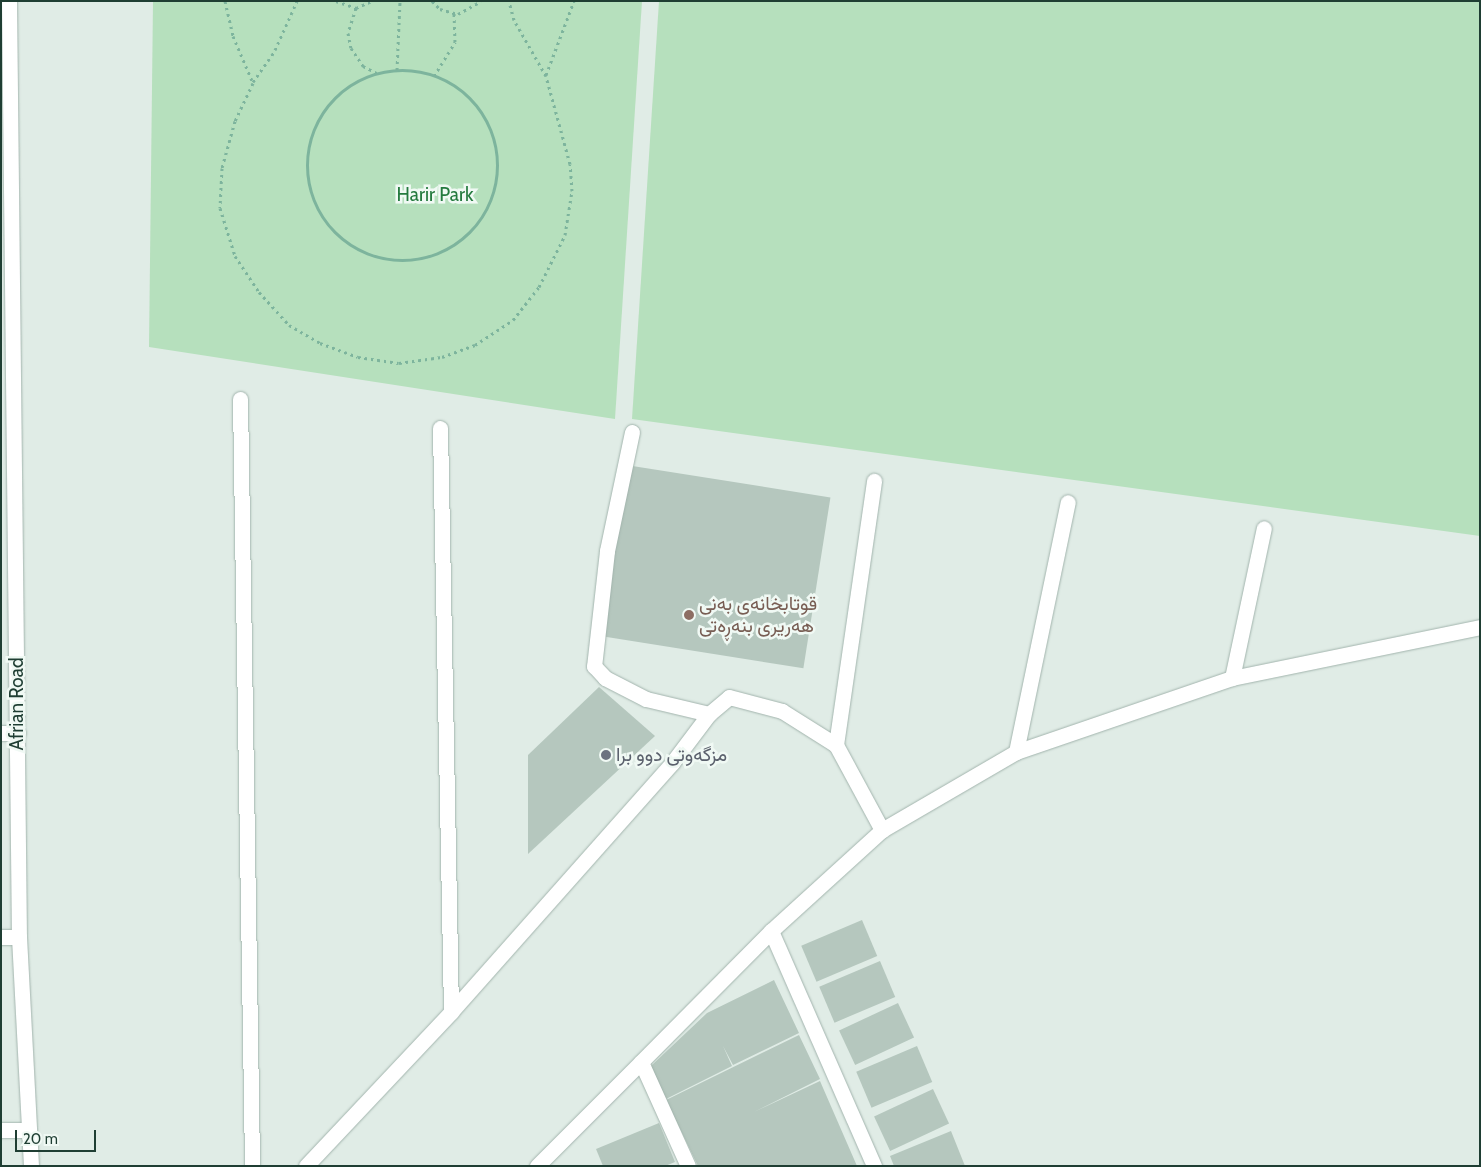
<!DOCTYPE html>
<meta charset="utf-8">
<style>
body{margin:0}
#map{position:relative;width:1481px;height:1167px;overflow:hidden;background:#e0ece6;font-family:Cabin,Vazirmatn,sans-serif}
div>[style]{position:absolute}
.green>*{inset:0;background:#b6e0bd}
.building>*{inset:0;background:#b5c7be;transform-origin:0 0}
.path>*{height:3px;margin-top:-1.5px;transform-origin:0;background:repeating-linear-gradient(90deg,#7db49d 0 2.5px,transparent 0 6.5px)}
.path>.ring{margin:-1.5px;padding:0;box-sizing:content-box;background:none;border:3px solid #7db49d;border-radius:50%}
.roads{filter:drop-shadow(0 0 1px #a2b4ad) drop-shadow(0 0 1px #a2b4ad)}
.minor>*{height:15px;margin:-7.5px;padding:0 7.5px;transform-origin:7.5px;border-radius:7.5px;background:#fff}
.dots>*{width:14px;height:14px;translate:-50% -50%;box-sizing:border-box;border:2px solid #f0f9f4;border-radius:50%}
span{translate:-50% -50%;white-space:nowrap;text-align:center;line-height:1.15;-webkit-text-stroke:5px #f0f9f4;paint-order:stroke}
.park-label{font-size:19px;color:#247a3e}
.education-label{font-size:19px;color:#785e54}
.left{translate:0 -50%;text-align:left}
.street-label{font-size:19px;color:#1f3e33}
.worship-label{font-size:19px;color:#5b616d}
.frame{position:absolute;inset:0;border:2px solid #1f3e33;pointer-events:none}
.scale{position:absolute;left:15px;top:1130px;width:81px;height:22px;box-sizing:border-box;border:2px solid #1f3e33;border-top:0;padding-left:6px;font-size:15px;line-height:18px;white-space:nowrap;color:#1f3e33;-webkit-text-stroke:4px #f0f9f4;paint-order:stroke}
</style>
<div id="map">
<div class="green">
<div style="clip-path:polygon(153px 1px,642px 1px,615px 419px,149px 347px)"></div>
<div style="clip-path:polygon(659px 1px,1480px 1px,1480px 536px,632px 419px)"></div>
</div>
<div class="building">
<div style="left:626px;top:465px;width:207px;height:173px;rotate:9deg"></div>
<div style="clip-path:polygon(599px 687px,655px 736px,528px 854px,528px 755px)"></div>
<div style="left:862px;top:920px;width:39px;height:66px;rotate:67deg"></div>
<div style="left:880px;top:961px;width:39px;height:66px;rotate:67deg"></div>
<div style="clip-path:polygon(774px 980px,799px 1033px,733px 1065px,723px 1046px,732px 1066px,666px 1099px,651px 1066px,707px 1013px)"></div>
<div style="left:898px;top:1003px;width:38px;height:65px;rotate:65deg"></div>
<div style="clip-path:polygon(799px 1035px,820px 1079px,754px 1112px,820px 1081px,857px 1166px,698px 1166px,666px 1100px)"></div>
<div style="left:917px;top:1046px;width:39px;height:66px;rotate:67deg"></div>
<div style="left:933px;top:1089px;width:38px;height:65px;rotate:65deg"></div>
<div style="clip-path:polygon(659px 1123px,675px 1162px,665px 1166px,603px 1166px,596px 1149px)"></div>
<div style="clip-path:polygon(951px 1131px,965px 1166px,894px 1166px,890px 1156px)"></div>
</div>
<div class="path">
<div style="left:225px;top:1px;width:36px;rotate:77deg"></div>
<div style="left:233px;top:36px;width:51px;rotate:66.9deg"></div>
<div style="left:253px;top:83px;width:42px;rotate:115.3deg"></div>
<div style="left:235px;top:121px;width:49px;rotate:105.5deg"></div>
<div style="left:222px;top:168px;width:40px;rotate:92.9deg"></div>
<div style="left:220px;top:208px;width:50px;rotate:72.6deg"></div>
<div style="left:235px;top:256px;width:43px;rotate:56.3deg"></div>
<div style="left:259px;top:292px;width:45px;rotate:47.7deg"></div>
<div style="left:289px;top:325px;width:36px;rotate:30deg"></div>
<div style="left:320px;top:343px;width:40px;rotate:20.2deg"></div>
<div style="left:358px;top:357px;width:41px;rotate:8.3deg"></div>
<div style="left:399px;top:363px;width:43px;rotate:-7.9deg"></div>
<div style="left:442px;top:357px;width:35px;rotate:-20deg"></div>
<div style="left:475px;top:345px;width:45px;rotate:-33.3deg"></div>
<div style="left:513px;top:320px;width:42px;rotate:-51.8deg"></div>
<div style="left:539px;top:287px;width:58px;rotate:-63.4deg"></div>
<div style="left:565px;top:235px;width:45px;rotate:-81deg"></div>
<div style="left:572px;top:191px;width:27px;rotate:-94deg"></div>
<div style="left:570px;top:164px;width:91px;rotate:-105.3deg"></div>
<div style="left:546px;top:76px;width:64px;rotate:-119.7deg"></div>
<div style="left:514px;top:20px;width:20px;rotate:-105deg"></div>
<div style="left:336px;top:1px;width:21px;rotate:19deg"></div>
<div style="left:356px;top:8px;width:17px;rotate:-24deg"></div>
<div style="left:432px;top:1px;width:11px;rotate:45deg"></div>
<div style="left:440px;top:9px;width:19px;rotate:16deg"></div>
<div style="left:458px;top:14px;width:26px;rotate:-29deg"></div>
<div style="left:356px;top:8px;width:26px;rotate:108deg"></div>
<div style="left:348px;top:33px;width:15px;rotate:79deg"></div>
<div style="left:351px;top:48px;width:22px;rotate:56deg"></div>
<div style="left:363px;top:66px;width:16px;rotate:27deg"></div>
<div style="left:397px;top:70px;width:69px;rotate:-87.5deg"></div>
<div class="ring" style="left:307px;top:70px;width:187px;height:187px"></div>
<div style="left:546px;top:75px;width:79px;rotate:-69.3deg"></div>
<div style="left:434px;top:76px;width:40px;rotate:-58deg"></div>
<div style="left:455px;top:42px;width:29px;rotate:-92deg"></div>
<div style="left:253px;top:82px;width:39px;rotate:-55deg"></div>
<div style="left:275px;top:50px;width:54px;rotate:-65.8deg"></div>
</div>
<div class="roads">
<div class="minor">
<div style="left:9px;top:1px;width:936px;rotate:89.39deg"></div>
<div style="left:19px;top:937px;width:229px;rotate:87deg"></div>
<div style="left:240px;top:399px;width:767px;rotate:89.1deg"></div>
<div style="left:632px;top:432px;width:122px;rotate:101.9deg"></div>
<div style="left:607px;top:551px;width:116px;rotate:96.4deg"></div>
<div style="left:594px;top:666px;width:16px;rotate:47deg"></div>
<div style="left:605px;top:678px;width:46px;rotate:27.1deg"></div>
<div style="left:646px;top:699px;width:65px;rotate:13.4deg"></div>
<div style="left:1232px;top:678px;width:153px;rotate:-78deg"></div>
<div style="left:1px;top:733px;width:17px"></div>
<div style="left:836px;top:745px;width:267px;rotate:-81.8deg"></div>
<div style="left:1016px;top:752px;width:255px;rotate:-78.3deg"></div>
<div style="left:771px;top:931px;width:150px;rotate:-42.3deg"></div>
<div style="left:882px;top:830px;width:155px;rotate:-30.2deg"></div>
<div style="left:1016px;top:752px;width:228px;rotate:-18.9deg"></div>
<div style="left:1232px;top:678px;width:253px;rotate:-11.6deg"></div>
<div style="left:1px;top:937px;width:18px"></div>
<div style="left:451px;top:1012px;width:333px;rotate:-48.4deg"></div>
<div style="left:672px;top:763px;width:61px;rotate:-52.9deg"></div>
<div style="left:709px;top:714px;width:26px;rotate:-40deg"></div>
<div style="left:729px;top:697px;width:55px;rotate:14.8deg"></div>
<div style="left:782px;top:711px;width:64px;rotate:32.2deg"></div>
<div style="left:836px;top:745px;width:97px;rotate:61.6deg"></div>
<div style="left:641px;top:1062px;width:185px;rotate:-45.2deg"></div>
<div style="left:771px;top:931px;width:257px;rotate:66.3deg"></div>
<div style="left:1px;top:1130px;width:28px"></div>
<div style="left:306px;top:1166px;width:212px;rotate:-46.7deg"></div>
<div style="left:451px;top:1012px;width:584px;rotate:-91.08deg"></div>
<div style="left:537px;top:1166px;width:147px;rotate:-45deg"></div>
<div style="left:641px;top:1062px;width:114px;rotate:65.7deg"></div>
</div>
</div>
<div class="dots">
<div style="left:689px;top:615px;background:#8d6e63"></div>
<div style="left:606px;top:755px;background:#6b7280"></div>
</div>
<div class="park-label">
<span style="left:435px;top:195px">Harir Park</span>
</div>
<div class="education-label">
<span class="left" style="left:699px;top:615px">قوتابخانەی بەنی<br>هەریری بنەڕەتی</span>
</div>
<div class="street-label">
<span style="left:17px;top:704px;rotate:-90deg">Afrian Road</span>
</div>
<div class="worship-label">
<span class="left" style="left:616px;top:755px">مزگەوتی دوو برا</span>
</div>
<div class="frame"></div>
<div class="scale">20 m</div>
</div>
